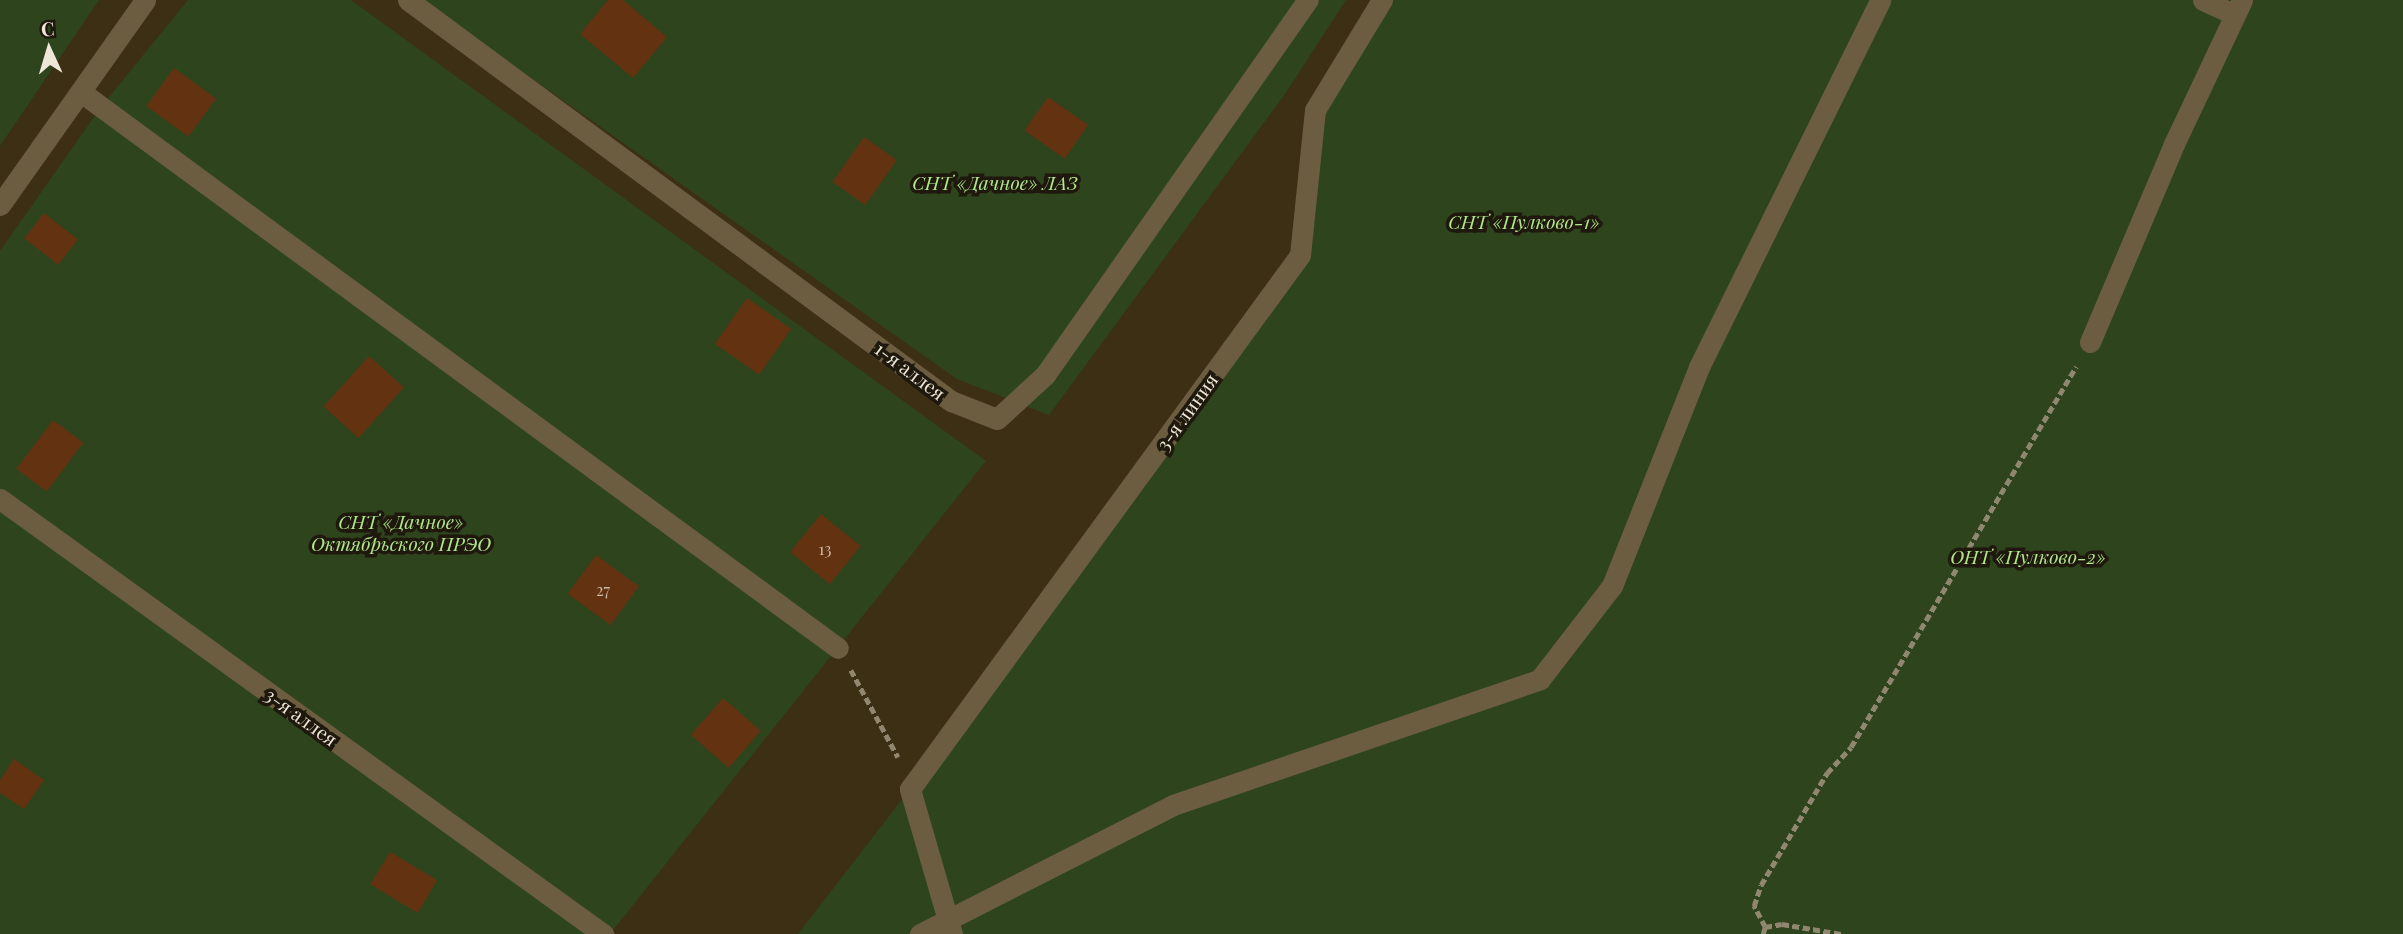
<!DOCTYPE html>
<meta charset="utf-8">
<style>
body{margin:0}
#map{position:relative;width:2403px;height:934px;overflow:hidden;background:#3d2f14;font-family:"Playfair Display",serif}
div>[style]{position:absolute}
.green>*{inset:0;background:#2e441d}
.building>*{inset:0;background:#633211;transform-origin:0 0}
.path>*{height:4.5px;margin-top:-2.25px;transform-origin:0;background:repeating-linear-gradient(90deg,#918670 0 7px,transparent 0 10.5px)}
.minor>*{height:21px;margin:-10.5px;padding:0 10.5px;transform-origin:10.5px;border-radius:10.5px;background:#6c5d41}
span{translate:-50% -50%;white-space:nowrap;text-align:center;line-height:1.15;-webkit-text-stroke:7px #1e180d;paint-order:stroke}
.number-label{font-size:16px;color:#cbb9a5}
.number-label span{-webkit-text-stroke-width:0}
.park-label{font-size:19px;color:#b0e789;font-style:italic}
.street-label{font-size:19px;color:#eee6d6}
.north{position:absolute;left:14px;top:14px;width:70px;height:70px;-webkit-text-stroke:5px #1e180d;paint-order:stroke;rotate:356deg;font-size:19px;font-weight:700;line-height:28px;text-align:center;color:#eee6d6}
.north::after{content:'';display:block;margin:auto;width:24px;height:32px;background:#eee6d6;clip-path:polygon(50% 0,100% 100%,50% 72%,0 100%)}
</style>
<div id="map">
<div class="green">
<div style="clip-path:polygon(0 0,99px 0,0 146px)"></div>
<div style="clip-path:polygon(188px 0,351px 0,986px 461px,610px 934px,0 934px,0 251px,101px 107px)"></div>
<div style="clip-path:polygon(421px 0,1346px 0,1285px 94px,1049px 415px,957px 379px)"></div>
<div style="clip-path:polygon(1382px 0,2403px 0,2403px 934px,798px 934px,910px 789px,1299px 255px,1315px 110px)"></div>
</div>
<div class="building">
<div style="clip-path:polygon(608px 0,623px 0,667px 37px,633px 78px,580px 34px)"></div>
<div style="left:174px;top:68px;width:52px;height:47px;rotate:36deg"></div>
<div style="left:1048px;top:97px;width:49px;height:41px;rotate:35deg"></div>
<div style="left:864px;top:137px;width:40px;height:55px;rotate:35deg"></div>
<div style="left:44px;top:213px;width:43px;height:32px;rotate:38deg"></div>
<div style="left:747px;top:298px;width:54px;height:56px;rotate:35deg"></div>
<div style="left:369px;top:356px;width:47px;height:68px;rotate:42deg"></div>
<div style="left:53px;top:420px;width:38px;height:61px;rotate:37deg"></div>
<div style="left:821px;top:514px;width:51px;height:49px;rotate:39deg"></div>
<div style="left:596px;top:555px;width:53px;height:48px;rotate:36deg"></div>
<div style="left:723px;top:698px;width:50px;height:49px;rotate:41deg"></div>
<div style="clip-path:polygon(14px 759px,44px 780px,24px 809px,0 793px,0 780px)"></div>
<div style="left:390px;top:852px;width:55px;height:38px;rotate:31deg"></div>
</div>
<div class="path">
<div style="left:851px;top:670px;width:99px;rotate:61.6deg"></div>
<div style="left:1765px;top:927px;width:17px;rotate:-10deg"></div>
<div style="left:1782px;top:924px;width:60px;rotate:9.6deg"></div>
<div style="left:1763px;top:934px;width:7px;rotate:-74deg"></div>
<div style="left:1765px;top:927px;width:24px;rotate:-118deg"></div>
<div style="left:1754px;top:906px;width:22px;rotate:-72deg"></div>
<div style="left:1761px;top:885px;width:130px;rotate:-59.5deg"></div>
<div style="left:1827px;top:773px;width:35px;rotate:-47deg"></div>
<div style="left:1851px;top:747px;width:442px;rotate:-59.4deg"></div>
</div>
<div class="minor">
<div style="left:408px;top:0;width:675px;rotate:36.45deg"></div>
<div style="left:951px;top:401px;width:49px;rotate:21.4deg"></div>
<div style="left:997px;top:419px;width:65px;rotate:-42.5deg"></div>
<div style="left:1045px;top:375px;width:458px;rotate:-55deg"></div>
<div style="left:2203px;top:0;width:35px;rotate:25deg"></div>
<div style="left:81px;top:92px;width:939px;rotate:36.3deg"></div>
<div style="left:0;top:205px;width:251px;rotate:-54.7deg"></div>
<div style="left:2090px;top:342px;width:215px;rotate:-67deg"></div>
<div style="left:2174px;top:144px;width:159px;rotate:-64.7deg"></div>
<div style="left:0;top:499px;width:744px;rotate:35.81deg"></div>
<div style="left:920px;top:934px;width:284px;rotate:-27deg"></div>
<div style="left:1173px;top:805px;width:388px;rotate:-18.9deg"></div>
<div style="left:1540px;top:679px;width:118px;rotate:-52.3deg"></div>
<div style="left:1612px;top:586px;width:236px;rotate:-68.3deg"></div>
<div style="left:1699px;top:367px;width:409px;rotate:-63.7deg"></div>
<div style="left:952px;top:934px;width:151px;rotate:-106.2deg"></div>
<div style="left:910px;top:789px;width:661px;rotate:-53.86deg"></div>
<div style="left:1300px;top:255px;width:146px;rotate:-84.1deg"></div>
<div style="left:1315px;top:110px;width:129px;rotate:-58.7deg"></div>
</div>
<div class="number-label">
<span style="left:825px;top:549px">13</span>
<span style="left:603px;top:590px">27</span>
</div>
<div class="park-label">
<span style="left:995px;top:183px">СНТ «Дачное» ЛАЗ</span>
<span style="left:1524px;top:222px">СНТ «Пулково-1»</span>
<span style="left:401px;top:533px">СНТ «Дачное»<br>Октябрьского ПРЭО</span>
<span style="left:2028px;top:557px">ОНТ «Пулково-2»</span>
</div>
<div class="street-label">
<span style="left:910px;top:371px;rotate:37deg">1-я аллея</span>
<span style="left:1187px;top:412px;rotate:-54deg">3-я линия</span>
<span style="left:301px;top:717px;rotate:36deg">3-я аллея</span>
</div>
<div class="north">С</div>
</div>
